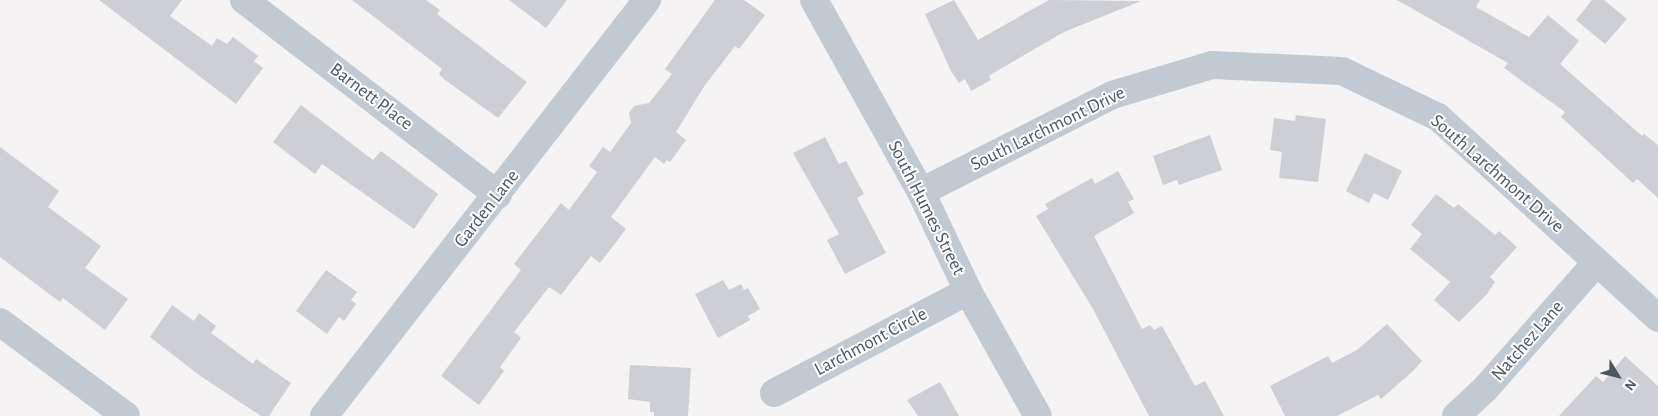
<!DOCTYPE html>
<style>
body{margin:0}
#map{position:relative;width:1658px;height:416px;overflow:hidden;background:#f5f3f3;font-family:"Alegreya Sans",sans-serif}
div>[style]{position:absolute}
.building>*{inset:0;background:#cdcfd5}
.minor>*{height:28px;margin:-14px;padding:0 14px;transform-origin:14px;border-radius:14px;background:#c1cad2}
span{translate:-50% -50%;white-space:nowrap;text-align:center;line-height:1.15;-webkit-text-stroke:4px #fff;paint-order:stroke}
.street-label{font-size:19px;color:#4a5661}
.north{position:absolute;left:1593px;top:351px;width:50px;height:50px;-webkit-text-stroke:4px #fff;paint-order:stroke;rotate:126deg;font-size:14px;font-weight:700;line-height:20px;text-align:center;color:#4a5661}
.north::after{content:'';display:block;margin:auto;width:18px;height:22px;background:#4a5661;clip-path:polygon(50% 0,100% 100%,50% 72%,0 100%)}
</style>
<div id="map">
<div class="building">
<div style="clip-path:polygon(99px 0,182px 0,170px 16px,212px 46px,217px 38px,227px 44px,233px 37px,258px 56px,254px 61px,263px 68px,236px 104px)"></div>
<div style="clip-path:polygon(352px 0,426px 0,440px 10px,437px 14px,527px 82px,498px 118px,445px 80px,439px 74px,442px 69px)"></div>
<div style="clip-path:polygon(509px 0,567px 0,546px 28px)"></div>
<div style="clip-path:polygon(715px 0,744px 0,765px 15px,739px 49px,735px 46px,705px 85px,676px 132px,686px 140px,670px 162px,667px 160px,664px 164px,655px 157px,611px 217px,626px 229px,600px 263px,591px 256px,561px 295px,549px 287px,514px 332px,521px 338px,500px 367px,504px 371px,479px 405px,441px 376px,521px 270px,514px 264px,561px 203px,569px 210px,597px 172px,589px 166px,603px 147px,610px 152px,631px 123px,629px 113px,634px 106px,649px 103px,672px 74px,665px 69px)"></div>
<div style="clip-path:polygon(954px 0,978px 40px,1049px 0,1141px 1px,1064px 32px,995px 72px,989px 76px,991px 80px,971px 91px,965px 79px,959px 83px,951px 71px,925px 14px)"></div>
<div style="clip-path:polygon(1397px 0,1480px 0,1476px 7px,1529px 37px,1548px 15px,1579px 41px,1560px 64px,1642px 136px,1644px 134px,1658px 145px,1658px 198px,1637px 179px,1633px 183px,1561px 117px,1565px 112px,1504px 68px,1508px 63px)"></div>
<div style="clip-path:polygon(1592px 0,1604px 0,1627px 19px,1605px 44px,1576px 20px)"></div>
<div style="clip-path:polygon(301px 105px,373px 160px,381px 151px,438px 194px,414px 229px,322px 164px,315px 174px,273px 142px)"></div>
<div style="clip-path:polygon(1296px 115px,1326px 119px,1318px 182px,1279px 178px,1282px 152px,1270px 150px,1274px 118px,1295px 121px)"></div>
<div style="clip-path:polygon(1210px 135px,1222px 170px,1179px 185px,1177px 180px,1163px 185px,1153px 156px)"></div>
<div style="clip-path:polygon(825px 137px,839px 164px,846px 161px,864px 194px,857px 198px,886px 253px,845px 274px,827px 240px,839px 234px,793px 153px)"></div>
<div style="clip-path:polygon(0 147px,59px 191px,48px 207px,101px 246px,85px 268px,128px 299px,105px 330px,63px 298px,60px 302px,0 257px)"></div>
<div style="clip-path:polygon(1365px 153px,1402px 171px,1388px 200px,1374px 193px,1369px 203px,1346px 191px)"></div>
<div style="clip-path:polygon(1118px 171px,1134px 199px,1128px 202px,1134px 213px,1094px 236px,1142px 329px,1150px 325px,1154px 330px,1162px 326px,1195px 386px,1205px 381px,1224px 416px,1149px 416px,1093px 309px,1036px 216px,1048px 209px,1045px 204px,1092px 178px,1095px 184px)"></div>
<div style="clip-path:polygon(1436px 194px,1454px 208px,1458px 204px,1495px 235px,1499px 231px,1517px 247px,1490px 277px,1495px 282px,1487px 294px,1459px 322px,1434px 300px,1450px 282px,1410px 249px,1422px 234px,1411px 225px)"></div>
<div style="clip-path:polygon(326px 270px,357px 292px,351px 300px,356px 304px,344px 321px,339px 317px,327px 334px,296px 311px)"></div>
<div style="clip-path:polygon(723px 280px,729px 290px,741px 284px,744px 290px,748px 288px,760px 309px,748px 316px,750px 320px,718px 338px,695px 294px)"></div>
<div style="clip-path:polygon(172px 305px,194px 321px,199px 313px,216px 326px,211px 333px,253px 364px,256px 359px,291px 383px,269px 416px,261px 416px,199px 375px,150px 337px)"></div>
<div style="clip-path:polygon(1387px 324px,1422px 361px,1412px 372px,1381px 399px,1378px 395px,1337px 416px,1285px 416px,1270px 386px,1328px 356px,1332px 363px,1357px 350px)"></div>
<div style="clip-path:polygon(1625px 356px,1658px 386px,1658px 416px,1559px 416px,1596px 376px,1603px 382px)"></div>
<div style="clip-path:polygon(630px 365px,691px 368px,688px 416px,654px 416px,654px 412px,650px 412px,650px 402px,628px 399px)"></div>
<div style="clip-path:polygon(940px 382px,959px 416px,918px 416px,907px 400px)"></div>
</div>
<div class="minor">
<div style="left:244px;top:0;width:320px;rotate:37.5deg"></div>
<div style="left:814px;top:0;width:220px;rotate:60.9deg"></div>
<div style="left:921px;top:192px;width:110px;rotate:64.6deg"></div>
<div style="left:968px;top:291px;width:143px;rotate:60.8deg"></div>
<div style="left:921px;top:192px;width:214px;rotate:-26.9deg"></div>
<div style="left:1112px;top:95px;width:104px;rotate:-16.7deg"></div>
<div style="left:1212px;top:65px;width:130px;rotate:2.6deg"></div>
<div style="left:1342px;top:71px;width:106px;rotate:25.6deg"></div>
<div style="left:1438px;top:117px;width:298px;rotate:42.4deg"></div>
<div style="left:0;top:322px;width:157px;rotate:36.7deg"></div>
<div style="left:774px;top:393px;width:219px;rotate:-27.7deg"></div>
<div style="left:324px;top:416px;width:527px;rotate:-52.17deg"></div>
<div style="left:1456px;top:416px;width:40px;rotate:-43deg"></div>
<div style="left:1485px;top:389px;width:169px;rotate:-48.6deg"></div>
</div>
<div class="street-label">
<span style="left:371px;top:97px;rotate:37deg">Barnett Place</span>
<span style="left:1048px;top:129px;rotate:-26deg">South Larchmont Drive</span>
<span style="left:1497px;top:174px;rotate:41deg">South Larchmont Drive</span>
<span style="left:926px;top:208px;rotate:63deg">South Humes Street</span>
<span style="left:487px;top:209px;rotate:-52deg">Garden Lane</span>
<span style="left:1528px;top:341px;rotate:-49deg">Natchez Lane</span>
<span style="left:871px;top:342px;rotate:-28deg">Larchmont Circle</span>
</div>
<div class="north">N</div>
</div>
